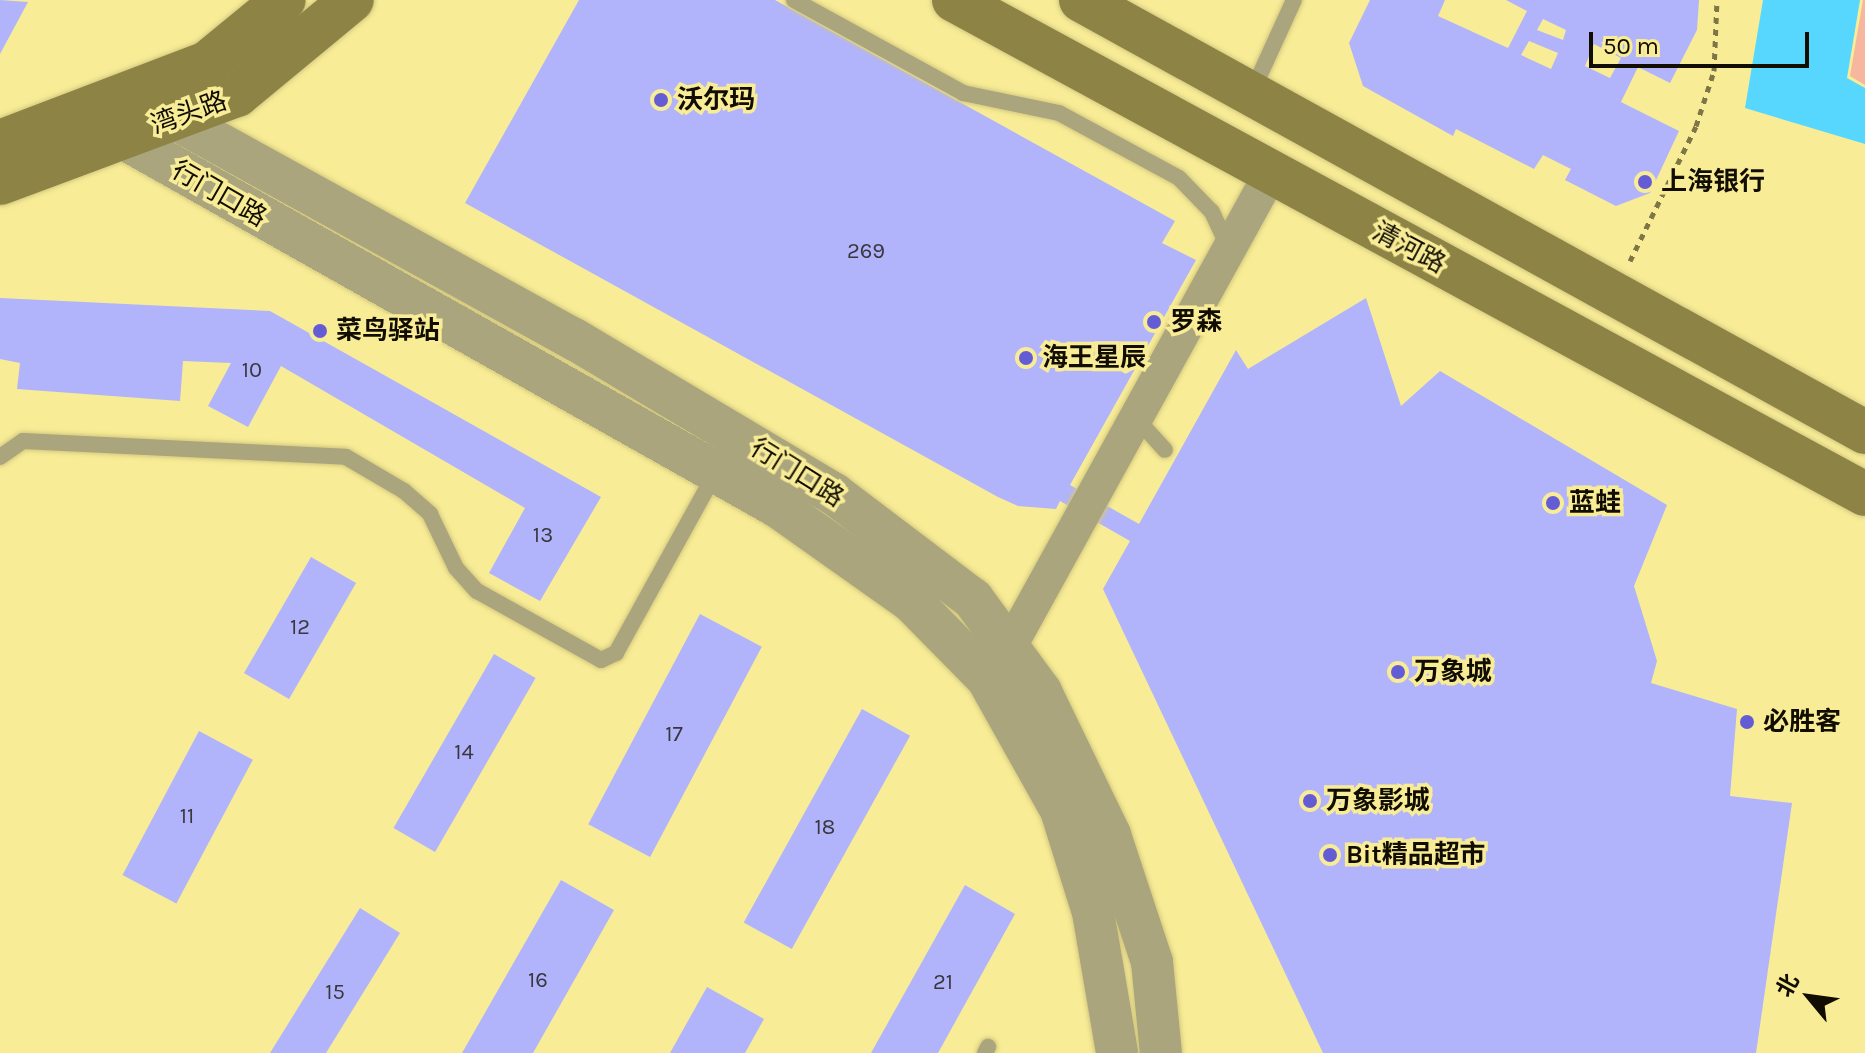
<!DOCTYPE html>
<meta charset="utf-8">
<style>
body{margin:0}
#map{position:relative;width:1865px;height:1053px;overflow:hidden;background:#f8ec97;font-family:Karla,"Noto Sans SC",sans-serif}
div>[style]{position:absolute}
.green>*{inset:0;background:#f7b69e}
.water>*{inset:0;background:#57d7fe}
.building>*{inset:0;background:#b1b4fa;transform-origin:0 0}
.path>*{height:5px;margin-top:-2.5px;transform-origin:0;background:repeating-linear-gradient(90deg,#7e7647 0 6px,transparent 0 12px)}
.roads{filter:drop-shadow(0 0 2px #d3c87f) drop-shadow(0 0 2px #d3c87f)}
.service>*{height:16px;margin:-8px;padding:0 8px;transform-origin:8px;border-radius:8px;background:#aaa57d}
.minor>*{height:34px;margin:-17px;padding:0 17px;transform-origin:17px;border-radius:17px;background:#aaa57d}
.tertiary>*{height:42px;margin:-21px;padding:0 21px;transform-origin:21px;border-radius:21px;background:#aaa57d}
.secondary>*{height:44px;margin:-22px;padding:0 22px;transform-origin:22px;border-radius:22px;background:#8c8345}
.dots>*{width:22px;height:22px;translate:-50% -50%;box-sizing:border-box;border:4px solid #f8ec97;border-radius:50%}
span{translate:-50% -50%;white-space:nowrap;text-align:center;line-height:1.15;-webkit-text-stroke:7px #f8ec97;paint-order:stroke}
.number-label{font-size:22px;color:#39373e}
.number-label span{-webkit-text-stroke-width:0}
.poi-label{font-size:26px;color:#110d00;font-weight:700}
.left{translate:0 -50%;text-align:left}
.street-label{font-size:26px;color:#110d00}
.north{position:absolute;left:1769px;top:957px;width:80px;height:80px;-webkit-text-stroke:6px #f8ec97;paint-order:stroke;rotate:299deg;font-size:22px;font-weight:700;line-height:32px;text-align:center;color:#110d00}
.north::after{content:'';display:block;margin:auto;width:28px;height:36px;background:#110d00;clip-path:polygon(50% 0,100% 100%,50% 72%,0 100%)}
.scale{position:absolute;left:1589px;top:32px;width:220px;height:36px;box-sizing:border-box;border:4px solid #110d00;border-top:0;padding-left:10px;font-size:24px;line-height:28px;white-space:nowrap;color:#110d00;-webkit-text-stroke:6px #f8ec97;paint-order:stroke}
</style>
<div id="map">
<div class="green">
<div style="clip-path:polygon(1863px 0,1865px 0,1865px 85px,1850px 76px)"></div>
</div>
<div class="water">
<div style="clip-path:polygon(1763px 0,1860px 0,1847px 78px,1865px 88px,1865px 144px,1745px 108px)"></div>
</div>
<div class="building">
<div style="clip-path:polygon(0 0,28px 2px,0 54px)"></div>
<div style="clip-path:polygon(579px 0,775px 0,1175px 221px,1162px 243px,1196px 260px,1070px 485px,1139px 524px,1236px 350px,1248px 369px,1366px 298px,1401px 406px,1440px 371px,1667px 505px,1634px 586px,1657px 661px,1651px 683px,1737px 709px,1730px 796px,1792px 803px,1756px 1053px,1323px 1053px,1103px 589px,1130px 541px,1060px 501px,1056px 509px,1018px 506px,998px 497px,465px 203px)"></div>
<div style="clip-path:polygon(evenodd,1370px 0,1445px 0,1438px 16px,1508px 48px,1527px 11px,1506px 0,1699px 0,1697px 30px,1670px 83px,1638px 67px,1621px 102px,1679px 131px,1650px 193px,1616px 206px,1565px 180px,1571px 169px,1543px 155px,1534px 169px,1456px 129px,1453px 136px,1363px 86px,1349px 43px,1370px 0,1543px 19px,1566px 30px,1563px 40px,1537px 30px,1543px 19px,1370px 0,1529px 41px,1558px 53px,1551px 69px,1521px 55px,1529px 41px,1370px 0,1594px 44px,1621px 58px,1610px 78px,1585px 66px,1594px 44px)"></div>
<div style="clip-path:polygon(0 298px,270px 311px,601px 497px,540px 601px,489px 573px,525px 508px,281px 366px,248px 427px,208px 406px,231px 363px,183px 361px,180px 401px,17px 389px,20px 363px,0 359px)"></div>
<div style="left:311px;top:557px;width:52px;height:134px;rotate:30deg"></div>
<div style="left:700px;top:614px;width:70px;height:238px;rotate:28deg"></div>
<div style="left:494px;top:654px;width:48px;height:201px;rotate:30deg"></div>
<div style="left:862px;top:709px;width:55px;height:244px;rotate:29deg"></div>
<div style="left:199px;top:731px;width:61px;height:163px;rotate:28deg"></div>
<div style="clip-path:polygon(561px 880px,614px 910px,533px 1053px,462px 1053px)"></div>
<div style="clip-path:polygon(965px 885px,1015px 914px,938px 1053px,871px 1053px)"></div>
<div style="clip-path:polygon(360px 908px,400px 933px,326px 1053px,270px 1053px)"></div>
<div style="clip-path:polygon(707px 987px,764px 1019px,745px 1053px,670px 1053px)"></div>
</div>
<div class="path">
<div style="left:1630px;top:261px;width:150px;rotate:-63.9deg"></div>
<div style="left:1696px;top:126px;width:58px;rotate:-71.9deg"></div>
<div style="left:1714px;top:71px;width:71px;rotate:-87.6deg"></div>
</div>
<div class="roads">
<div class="service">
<div style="left:794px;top:0;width:193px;rotate:28.8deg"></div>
<div style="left:963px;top:93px;width:98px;rotate:11.8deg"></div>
<div style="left:1059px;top:113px;width:136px;rotate:28.4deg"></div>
<div style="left:1179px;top:178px;width:47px;rotate:45.9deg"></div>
<div style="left:1212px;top:212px;width:40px;rotate:65deg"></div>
<div style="left:1252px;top:92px;width:101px;rotate:-65.5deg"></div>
<div style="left:1136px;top:418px;width:43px;rotate:47.8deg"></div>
<div style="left:0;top:457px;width:28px;rotate:-35deg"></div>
<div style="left:23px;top:441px;width:323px;rotate:2.8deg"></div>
<div style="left:346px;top:457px;width:67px;rotate:30.4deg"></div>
<div style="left:404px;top:491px;width:35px;rotate:41deg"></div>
<div style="left:430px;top:514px;width:60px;rotate:64.3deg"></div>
<div style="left:456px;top:568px;width:31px;rotate:48deg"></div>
<div style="left:477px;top:591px;width:142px;rotate:29.1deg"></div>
<div style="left:601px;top:660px;width:17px;rotate:-25deg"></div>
<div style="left:616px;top:653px;width:207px;rotate:-61.1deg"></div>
<div style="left:985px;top:1053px;width:7px;rotate:-63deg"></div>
</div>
<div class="minor">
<div style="left:1009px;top:648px;width:542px;rotate:-61.12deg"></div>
</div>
<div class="tertiary">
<div style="left:175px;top:119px;width:456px;rotate:28.9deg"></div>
<div style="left:574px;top:339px;width:303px;rotate:30.8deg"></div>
<div style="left:834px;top:494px;width:174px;rotate:37.1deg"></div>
<div style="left:973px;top:599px;width:115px;rotate:53.8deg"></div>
<div style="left:1041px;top:692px;width:159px;rotate:64.2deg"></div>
<div style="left:1110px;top:835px;width:134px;rotate:71.7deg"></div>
<div style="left:1152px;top:962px;width:91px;rotate:84.4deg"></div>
<div style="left:121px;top:137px;width:754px;rotate:29.39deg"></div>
<div style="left:778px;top:507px;width:164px;rotate:35.3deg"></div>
<div style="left:912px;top:602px;width:107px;rotate:45.4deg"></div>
<div style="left:987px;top:678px;width:151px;rotate:60.7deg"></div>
<div style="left:1061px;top:810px;width:107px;rotate:72.6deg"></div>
<div style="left:1093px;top:912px;width:143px;rotate:80.3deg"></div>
</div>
<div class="secondary">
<div style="left:954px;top:0;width:1036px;rotate:28.47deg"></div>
<div style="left:1081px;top:0;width:895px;rotate:28.86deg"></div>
<div style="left:0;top:142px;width:222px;rotate:-20.9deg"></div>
<div style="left:207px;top:63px;width:99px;rotate:-39.3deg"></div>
<div style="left:0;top:183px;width:253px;rotate:-20.4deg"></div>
<div style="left:237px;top:95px;width:149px;rotate:-39.6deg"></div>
</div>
</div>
<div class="dots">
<div style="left:661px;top:100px;background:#645cd5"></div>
<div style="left:1645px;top:182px;background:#645cd5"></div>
<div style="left:1154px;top:322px;background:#645cd5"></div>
<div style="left:320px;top:331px;background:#645cd5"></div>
<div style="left:1026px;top:358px;background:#645cd5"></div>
<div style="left:1553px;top:503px;background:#645cd5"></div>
<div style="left:1398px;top:672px;background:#645cd5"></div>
<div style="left:1747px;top:722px;background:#645cd5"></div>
<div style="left:1310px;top:801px;background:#645cd5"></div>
<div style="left:1330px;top:855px;background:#645cd5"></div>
</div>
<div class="number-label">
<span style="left:866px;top:252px">269</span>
<span style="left:252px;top:371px">10</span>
<span style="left:543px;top:536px">13</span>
<span style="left:300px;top:628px">12</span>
<span style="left:674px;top:735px">17</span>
<span style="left:464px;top:753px">14</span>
<span style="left:187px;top:817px">11</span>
<span style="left:825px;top:828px">18</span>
<span style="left:538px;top:981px">16</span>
<span style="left:943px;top:983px">21</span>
<span style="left:335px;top:993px">15</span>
</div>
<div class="poi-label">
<span class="left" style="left:677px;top:100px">沃尔玛</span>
<span class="left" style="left:1661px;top:182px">上海银行</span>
<span class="left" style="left:1170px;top:322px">罗森</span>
<span class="left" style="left:336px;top:331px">菜鸟驿站</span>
<span class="left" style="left:1042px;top:358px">海王星辰</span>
<span class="left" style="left:1569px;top:503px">蓝蛙</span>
<span class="left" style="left:1414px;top:672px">万象城</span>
<span class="left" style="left:1763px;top:722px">必胜客</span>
<span class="left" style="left:1326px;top:801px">万象影城</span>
<span class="left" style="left:1346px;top:855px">Bit精品超市</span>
</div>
<div class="street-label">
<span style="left:189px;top:113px;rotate:-20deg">湾头路</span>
<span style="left:219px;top:194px;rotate:30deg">行门口路</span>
<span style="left:1409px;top:248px;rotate:28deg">清河路</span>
<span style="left:797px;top:473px;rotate:32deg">行门口路</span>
</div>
<div class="north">北</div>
<div class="scale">50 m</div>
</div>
